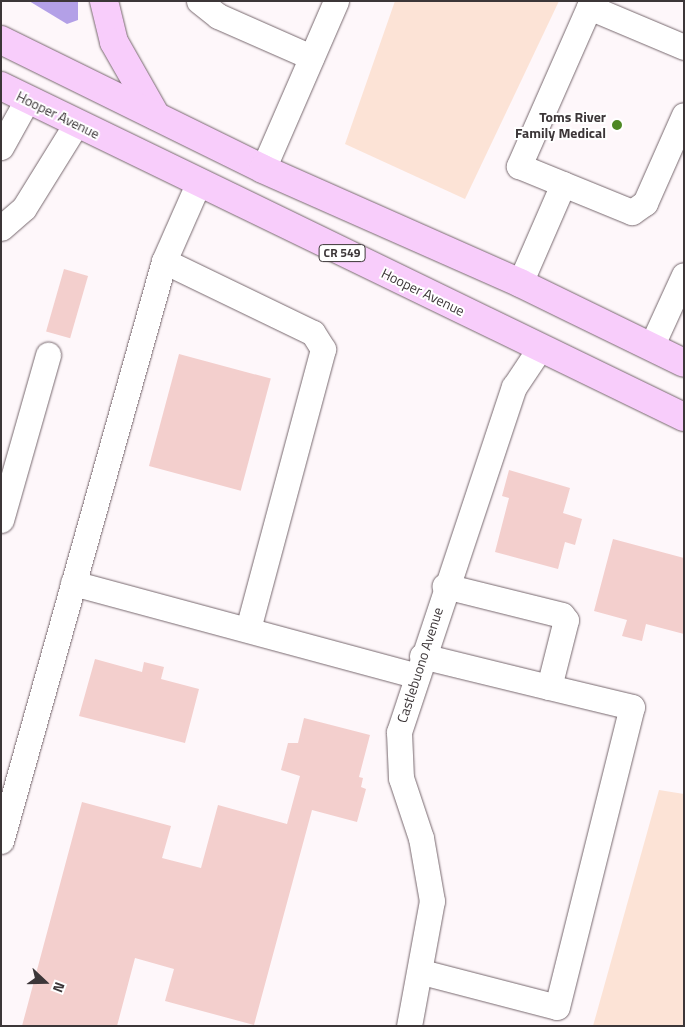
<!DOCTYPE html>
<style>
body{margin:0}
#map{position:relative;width:685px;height:1027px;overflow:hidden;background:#fef7fa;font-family:"Titillium Web",sans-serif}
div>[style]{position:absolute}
.green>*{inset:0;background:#fce3d6}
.water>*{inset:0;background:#b3a0e7}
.building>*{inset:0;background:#f3cfcd;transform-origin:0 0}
.roads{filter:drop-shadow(0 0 1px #77686e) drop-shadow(0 0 1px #77686e)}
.minor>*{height:25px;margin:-12.5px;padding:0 12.5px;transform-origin:12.5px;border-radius:12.5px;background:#fff}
.major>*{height:28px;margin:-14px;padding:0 14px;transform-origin:14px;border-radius:14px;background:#f8cdfb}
.dots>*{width:14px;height:14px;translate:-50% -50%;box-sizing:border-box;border:2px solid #fff;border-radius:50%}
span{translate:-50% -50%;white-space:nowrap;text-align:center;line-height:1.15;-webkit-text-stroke:4px #fff;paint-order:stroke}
.shield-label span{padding:1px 4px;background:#fff;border:1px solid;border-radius:4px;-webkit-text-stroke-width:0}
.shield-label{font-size:12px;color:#3c3638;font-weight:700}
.street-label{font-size:14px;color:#3c3638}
.poi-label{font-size:14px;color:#3c3638;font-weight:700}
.right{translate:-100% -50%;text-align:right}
.frame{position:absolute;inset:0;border:2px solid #3c3638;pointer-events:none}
.north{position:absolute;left:20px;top:957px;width:50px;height:50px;-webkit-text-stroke:4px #fff;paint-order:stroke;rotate:111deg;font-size:14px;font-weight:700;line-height:20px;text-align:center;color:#3c3638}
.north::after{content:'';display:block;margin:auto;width:18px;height:22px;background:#3c3638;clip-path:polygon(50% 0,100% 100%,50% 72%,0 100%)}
</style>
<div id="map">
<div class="green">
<div style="clip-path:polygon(395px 1px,559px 1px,465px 199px,345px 144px)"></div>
<div style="clip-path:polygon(659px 790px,684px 794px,684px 1026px,593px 1026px)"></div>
</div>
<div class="water">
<div style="clip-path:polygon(29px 1px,78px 1px,78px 20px,67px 24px)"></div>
</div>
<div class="building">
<div style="left:64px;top:269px;width:25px;height:65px;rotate:16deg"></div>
<div style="left:179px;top:354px;width:95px;height:116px;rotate:15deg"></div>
<div style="clip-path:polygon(509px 470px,570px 488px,563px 513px,582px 519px,575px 545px,565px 542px,558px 569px,495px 552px,509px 498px,502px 496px)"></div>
<div style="clip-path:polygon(613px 539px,684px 558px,684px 634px,646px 624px,642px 641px,622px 636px,627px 620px,594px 611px)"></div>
<div style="clip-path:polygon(95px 659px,142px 672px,144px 662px,164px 667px,161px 679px,199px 689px,185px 743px,79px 716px)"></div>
<div style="clip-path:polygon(304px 718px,370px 735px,359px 777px,363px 778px,361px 787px,366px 789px,357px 822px,312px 810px,254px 1025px,165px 1001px,174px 969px,135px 958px,117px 1026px,22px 1026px,82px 802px,171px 826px,162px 858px,201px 868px,218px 805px,287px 824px,300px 776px,281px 770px,288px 743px,298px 743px)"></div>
</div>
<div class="roads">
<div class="minor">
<div style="left:199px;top:1px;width:24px;rotate:38deg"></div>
<div style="left:218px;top:16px;width:102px;rotate:23.8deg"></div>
<div style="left:684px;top:47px;width:103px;rotate:-157.2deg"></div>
<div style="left:589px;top:7px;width:174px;rotate:113.8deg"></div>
<div style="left:519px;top:166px;width:122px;rotate:22.2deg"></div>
<div style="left:632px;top:212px;width:16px;rotate:-35deg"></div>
<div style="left:645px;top:203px;width:96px;rotate:-66.1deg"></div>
<div style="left:1px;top:147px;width:54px;rotate:-61deg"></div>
<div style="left:263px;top:169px;width:183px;rotate:-66.5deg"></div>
<div style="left:1px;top:228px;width:30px;rotate:-41deg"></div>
<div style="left:24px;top:208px;width:99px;rotate:-58.2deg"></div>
<div style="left:164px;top:261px;width:165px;rotate:25.8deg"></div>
<div style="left:313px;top:333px;width:19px;rotate:58deg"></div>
<div style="left:323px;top:349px;width:289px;rotate:105deg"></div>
<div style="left:520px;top:283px;width:108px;rotate:-66.5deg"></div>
<div style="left:651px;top:347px;width:79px;rotate:-65.4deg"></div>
<div style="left:1px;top:520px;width:172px;rotate:-74.1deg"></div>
<div style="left:73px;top:583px;width:356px;rotate:15.1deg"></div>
<div style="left:422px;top:656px;width:131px;rotate:13.7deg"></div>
<div style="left:549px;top:687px;width:69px;rotate:-75.8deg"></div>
<div style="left:566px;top:620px;width:6px;rotate:-129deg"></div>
<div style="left:562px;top:615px;width:121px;rotate:-166.1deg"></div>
<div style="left:1px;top:841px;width:602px;rotate:-74.3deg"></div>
<div style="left:164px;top:261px;width:84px;rotate:-66.2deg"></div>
<div style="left:422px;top:972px;width:139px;rotate:14.5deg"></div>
<div style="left:557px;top:1007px;width:309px;rotate:-76deg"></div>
<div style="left:632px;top:707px;width:85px;rotate:-166.5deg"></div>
<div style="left:409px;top:1026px;width:127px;rotate:-79.6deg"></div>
<div style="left:432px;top:901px;width:64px;rotate:-99.9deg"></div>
<div style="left:421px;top:838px;width:63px;rotate:-108.4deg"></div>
<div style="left:401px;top:778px;width:46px;rotate:-92.5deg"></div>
<div style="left:399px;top:732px;width:364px;rotate:-71.6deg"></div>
<div style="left:514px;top:387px;width:47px;rotate:-56.3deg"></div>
</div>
<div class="major">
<div style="left:104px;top:1px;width:42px;rotate:76.3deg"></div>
<div style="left:114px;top:42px;width:85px;rotate:60.4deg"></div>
<div style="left:1px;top:40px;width:292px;rotate:26.2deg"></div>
<div style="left:263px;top:169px;width:281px;rotate:23.9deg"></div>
<div style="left:520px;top:283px;width:182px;rotate:26deg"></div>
<div style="left:1px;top:86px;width:759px;rotate:25.86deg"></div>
</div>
</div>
<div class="dots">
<div style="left:617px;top:125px;background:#4e8824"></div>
</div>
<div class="shield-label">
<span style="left:342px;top:253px">CR 549</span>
</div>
<div class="street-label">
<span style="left:58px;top:115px;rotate:26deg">Hooper Avenue</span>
<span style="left:423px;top:292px;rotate:26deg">Hooper Avenue</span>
<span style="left:420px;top:665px;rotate:-72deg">Castlebuono Avenue</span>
</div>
<div class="poi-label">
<span class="right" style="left:606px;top:125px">Toms River<br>Family Medical</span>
</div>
<div class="frame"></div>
<div class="north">N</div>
</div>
